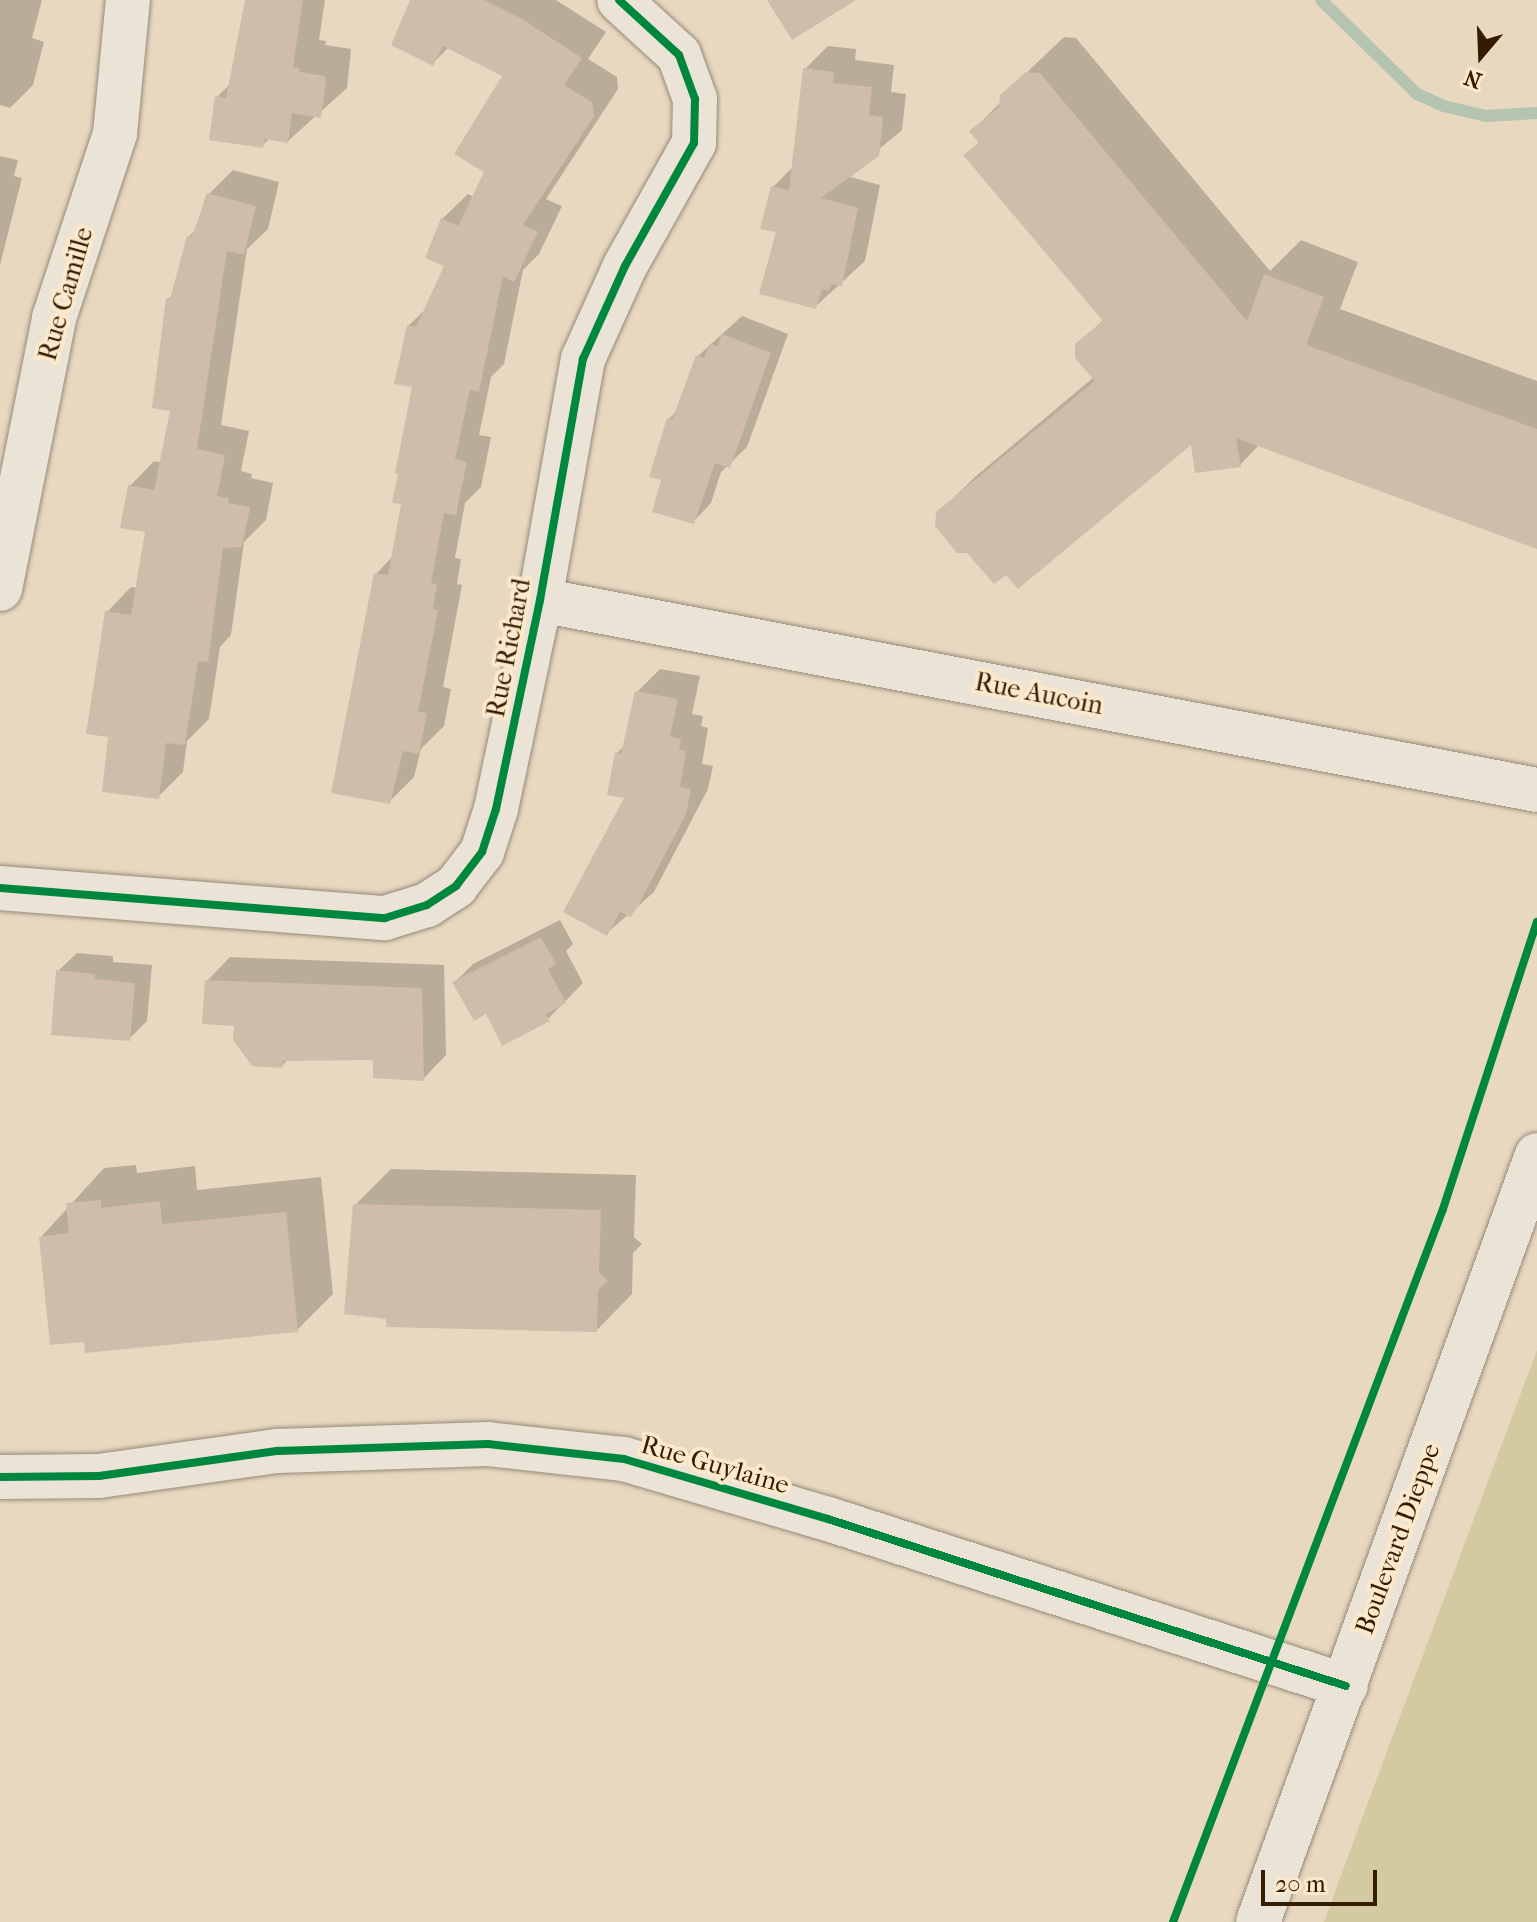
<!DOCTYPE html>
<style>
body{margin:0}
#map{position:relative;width:1537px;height:1922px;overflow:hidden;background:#e8d8c0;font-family:"IM FELL French Canon",serif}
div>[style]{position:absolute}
.green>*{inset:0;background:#d3caa1}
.shadow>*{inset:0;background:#0003}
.stream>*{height:12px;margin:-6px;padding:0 6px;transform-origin:6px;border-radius:6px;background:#b4c4b1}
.building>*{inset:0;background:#d0bcab}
.roads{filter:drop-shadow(0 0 2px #968a79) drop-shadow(0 0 2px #968a79)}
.street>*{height:44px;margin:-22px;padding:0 22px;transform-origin:22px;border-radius:22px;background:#ebe3d6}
.secondary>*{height:44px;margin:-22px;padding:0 22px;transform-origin:22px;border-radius:22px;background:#ebe3d6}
.cycleway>*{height:8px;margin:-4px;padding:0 4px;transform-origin:4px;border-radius:4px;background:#00873e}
span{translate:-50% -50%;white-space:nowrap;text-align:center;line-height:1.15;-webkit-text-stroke:8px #fce8ca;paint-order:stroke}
.street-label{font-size:26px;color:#341c00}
.north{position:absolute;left:1441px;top:16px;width:80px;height:80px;-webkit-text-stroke:6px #fce8ca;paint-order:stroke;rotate:199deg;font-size:22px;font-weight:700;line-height:32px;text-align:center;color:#341c00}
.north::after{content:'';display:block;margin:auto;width:28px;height:36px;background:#341c00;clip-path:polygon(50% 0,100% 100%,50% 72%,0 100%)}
.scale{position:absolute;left:1261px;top:1870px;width:116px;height:36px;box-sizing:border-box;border:4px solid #341c00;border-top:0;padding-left:10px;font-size:24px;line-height:28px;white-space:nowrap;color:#341c00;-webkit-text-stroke:6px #fce8ca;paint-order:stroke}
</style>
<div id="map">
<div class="green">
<div style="clip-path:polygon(1537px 1350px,1537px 1922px,1324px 1922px,1358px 1829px)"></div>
</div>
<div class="shadow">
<div style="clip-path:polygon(0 0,42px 0,32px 38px,44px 42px,33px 85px,10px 108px,0 105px)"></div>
<div style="clip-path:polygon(246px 0,325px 0,319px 40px,326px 41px,325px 45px,351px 49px,347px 88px,288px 141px,270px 138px,262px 146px,217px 97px,230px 84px)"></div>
<div style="clip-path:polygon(414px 0,556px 0,606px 32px,588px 59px,617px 77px,618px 89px,546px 199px,562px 206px,539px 254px,523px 270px,504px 364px,491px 377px,479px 435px,491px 437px,481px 487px,465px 503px,455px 558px,461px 559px,457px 584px,462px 585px,443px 687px,451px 689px,444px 726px,421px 749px,414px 777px,389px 802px,376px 574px,393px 556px,403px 503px,414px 385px,408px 326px,428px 307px,447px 265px,442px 219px,468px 194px,474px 197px,486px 171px,504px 75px,449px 47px,433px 63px)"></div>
<div style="clip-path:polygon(1064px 37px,1076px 38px,1270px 271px,1301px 240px,1358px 262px,1340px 309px,1537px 381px,1537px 547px,1260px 444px,1240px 465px,1192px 441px,1006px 572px,968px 551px,938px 513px,975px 477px,1094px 377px,1077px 345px,1104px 319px,966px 155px,980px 141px,972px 131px,1002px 101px,1002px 96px)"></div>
<div style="clip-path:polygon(828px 46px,856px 49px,855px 60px,894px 65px,891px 92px,906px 94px,902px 130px,847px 176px,880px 185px,865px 261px,816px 306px,778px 231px,773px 187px,794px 166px,805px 69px)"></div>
<div style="clip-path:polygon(0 156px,18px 160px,14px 176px,22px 178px,0 265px)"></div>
<div style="clip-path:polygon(233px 170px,279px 182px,268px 229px,247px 249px,221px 425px,249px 431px,241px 471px,252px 474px,251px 478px,273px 483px,266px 520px,244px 542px,231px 635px,220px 647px,209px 719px,187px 741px,183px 772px,158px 797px,111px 735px,107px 612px,131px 587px,138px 588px,147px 531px,130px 486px,154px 461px,162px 463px,172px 409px,168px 299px,174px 294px,188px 237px,198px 228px,209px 194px)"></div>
<div style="clip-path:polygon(742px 316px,788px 334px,747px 447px,721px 472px,711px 503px,693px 522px,663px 479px,669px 419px,677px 411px,698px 356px)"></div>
<div style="clip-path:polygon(660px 669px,700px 676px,692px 714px,703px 716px,701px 726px,708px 728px,702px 764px,713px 766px,708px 789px,654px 892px,607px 933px,627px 797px,617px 753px,624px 746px,637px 692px)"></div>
<div style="clip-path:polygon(560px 920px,573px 944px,566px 951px,583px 983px,548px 1019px,486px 1012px,455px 982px,473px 964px)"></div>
<div style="clip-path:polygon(77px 953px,113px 956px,113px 962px,152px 965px,147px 1021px,129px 1039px,58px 971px)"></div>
<div style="clip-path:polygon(230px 957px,444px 965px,446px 1055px,423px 1079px,375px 1058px,288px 1059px,282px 1066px,207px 981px)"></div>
<div style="clip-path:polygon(136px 1165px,137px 1173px,195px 1166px,197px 1190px,321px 1177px,333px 1294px,297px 1330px,86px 1340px,41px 1237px,104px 1168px)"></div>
<div style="clip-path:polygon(391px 1169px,636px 1175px,634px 1237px,642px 1244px,633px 1253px,632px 1294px,597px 1330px,388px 1317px,355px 1205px)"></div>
</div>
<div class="stream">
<div style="left:1321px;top:0;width:134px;rotate:44.4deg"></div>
<div style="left:1417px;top:94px;width:30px;rotate:24deg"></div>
<div style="left:1444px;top:106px;width:43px;rotate:13.4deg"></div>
<div style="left:1486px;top:116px;width:51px;rotate:-3.4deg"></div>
</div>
<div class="building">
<div style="clip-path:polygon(245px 0,303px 0,293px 67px,300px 68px,299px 72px,325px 76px,326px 80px,321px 118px,292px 113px,288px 143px,264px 139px,263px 148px,209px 140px,215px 96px,226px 98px)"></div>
<div style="clip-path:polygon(410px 0,484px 0,522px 19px,582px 58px,564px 85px,592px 102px,594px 116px,523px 225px,538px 232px,514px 282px,503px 276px,479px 392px,470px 390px,455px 459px,467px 462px,456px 515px,444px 513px,431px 583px,437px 584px,433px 609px,438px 610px,418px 712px,427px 713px,419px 754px,403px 751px,390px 804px,331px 793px,374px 573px,388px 575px,401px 504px,392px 503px,398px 474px,395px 473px,412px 387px,394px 384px,407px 325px,416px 327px,444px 266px,425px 258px,441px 218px,458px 226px,484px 172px,454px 154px,502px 76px,443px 46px,433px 66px,391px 45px)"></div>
<div style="clip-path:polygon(767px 0,856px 0,792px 40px)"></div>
<div style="clip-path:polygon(803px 68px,834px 72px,833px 83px,872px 87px,869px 115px,883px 117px,879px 156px,821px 198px,858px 208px,842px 286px,831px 284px,829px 291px,822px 289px,816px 309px,759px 294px,776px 232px,760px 229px,771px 186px,789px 190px)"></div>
<div style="clip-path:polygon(1026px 72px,1040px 73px,1247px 321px,1264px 274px,1324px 297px,1306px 345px,1537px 429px,1537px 549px,1236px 438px,1241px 467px,1195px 473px,1191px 445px,1018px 589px,1006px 575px,994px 584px,967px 553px,957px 553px,935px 526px,936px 512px,1095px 381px,1075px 358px,1075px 344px,1103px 321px,963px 155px,979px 143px,969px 131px,999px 107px,1000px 95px)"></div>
<div style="clip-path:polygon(207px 193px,256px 206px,244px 255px,227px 251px,197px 449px,225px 455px,217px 496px,229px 498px,228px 503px,250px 507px,242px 547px,223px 548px,208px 662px,198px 661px,185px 745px,166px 743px,159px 799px,102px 792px,108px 737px,86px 734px,105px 611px,131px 615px,145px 532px,120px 528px,128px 485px,154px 490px,170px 411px,152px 408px,166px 298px,170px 299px,187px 236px,192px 237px)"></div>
<div style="clip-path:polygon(722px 334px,771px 353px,730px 468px,715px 463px,694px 524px,652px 512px,661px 480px,649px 477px,667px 418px,672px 420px,696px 355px,704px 358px,710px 343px,717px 347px)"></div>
<div style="clip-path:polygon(635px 691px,678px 699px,670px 736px,681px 739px,679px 749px,686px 751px,680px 787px,691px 789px,686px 814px,639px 904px,631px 917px,620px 912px,607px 936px,563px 912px,624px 798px,607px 795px,615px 752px,621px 754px)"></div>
<div style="clip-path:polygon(541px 937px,556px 964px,548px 969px,566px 1003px,546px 1014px,550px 1021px,502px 1046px,486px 1014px,474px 1021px,452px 982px)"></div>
<div style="clip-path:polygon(56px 970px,95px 974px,95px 979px,135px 983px,130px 1041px,51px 1035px)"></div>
<div style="clip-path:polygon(205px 980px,422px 988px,424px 1081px,373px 1078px,373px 1060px,283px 1061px,282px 1068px,252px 1066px,233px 1040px,234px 1026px,202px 1024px)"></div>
<div style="clip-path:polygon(101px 1200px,101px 1208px,160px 1201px,162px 1224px,286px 1212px,298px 1332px,85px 1353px,84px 1342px,50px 1345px,39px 1237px,69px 1233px,66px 1203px)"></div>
<div style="clip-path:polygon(353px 1204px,601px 1210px,599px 1273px,608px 1281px,598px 1290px,597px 1332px,386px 1327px,386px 1319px,344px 1314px)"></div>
</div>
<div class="roads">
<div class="street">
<div style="left:0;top:589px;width:276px;rotate:-78.7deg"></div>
<div style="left:54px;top:318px;width:194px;rotate:-71.7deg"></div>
<div style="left:115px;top:134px;width:135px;rotate:-84.5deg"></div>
<div style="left:540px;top:600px;width:1015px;rotate:10.79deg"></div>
<div style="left:0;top:888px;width:386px;rotate:4.5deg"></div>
<div style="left:385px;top:918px;width:44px;rotate:-17.2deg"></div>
<div style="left:427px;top:905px;width:35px;rotate:-33deg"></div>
<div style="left:456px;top:886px;width:43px;rotate:-52.6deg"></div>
<div style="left:482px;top:852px;width:45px;rotate:-72deg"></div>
<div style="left:496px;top:809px;width:214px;rotate:-78.1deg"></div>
<div style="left:540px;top:600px;width:245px;rotate:-79.9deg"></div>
<div style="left:583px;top:359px;width:102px;rotate:-65.7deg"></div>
<div style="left:625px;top:266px;width:141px;rotate:-60.7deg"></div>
<div style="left:694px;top:143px;width:44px;rotate:-88.7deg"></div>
<div style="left:695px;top:99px;width:47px;rotate:-110deg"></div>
<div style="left:679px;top:55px;width:81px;rotate:-137.5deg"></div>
<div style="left:0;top:1477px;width:99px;rotate:-0.6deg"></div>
<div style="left:99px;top:1476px;width:181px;rotate:-8deg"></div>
<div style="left:278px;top:1451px;width:210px;rotate:-1.9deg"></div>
<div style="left:488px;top:1444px;width:137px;rotate:6.3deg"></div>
<div style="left:624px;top:1459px;width:213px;rotate:16.4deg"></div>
<div style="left:828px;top:1519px;width:544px;rotate:17.87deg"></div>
</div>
<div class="secondary">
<div style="left:1258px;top:1922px;width:816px;rotate:-70.01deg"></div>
</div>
</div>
<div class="cycleway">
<div style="left:0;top:888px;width:386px;rotate:4.5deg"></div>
<div style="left:385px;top:918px;width:44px;rotate:-17.2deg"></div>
<div style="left:427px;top:905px;width:35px;rotate:-33deg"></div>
<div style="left:456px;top:886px;width:43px;rotate:-52.6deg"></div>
<div style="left:482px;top:852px;width:45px;rotate:-72deg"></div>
<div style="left:496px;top:809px;width:214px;rotate:-78.1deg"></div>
<div style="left:540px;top:600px;width:245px;rotate:-79.9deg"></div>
<div style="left:583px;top:359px;width:102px;rotate:-65.7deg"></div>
<div style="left:625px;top:266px;width:141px;rotate:-60.7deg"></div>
<div style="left:694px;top:143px;width:44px;rotate:-88.7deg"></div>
<div style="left:695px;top:99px;width:47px;rotate:-110deg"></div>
<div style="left:679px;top:55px;width:81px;rotate:-137.5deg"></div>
<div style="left:0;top:1477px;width:99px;rotate:-0.6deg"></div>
<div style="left:99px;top:1476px;width:181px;rotate:-8deg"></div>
<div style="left:278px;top:1451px;width:210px;rotate:-1.9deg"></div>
<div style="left:488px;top:1444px;width:137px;rotate:6.3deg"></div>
<div style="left:624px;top:1459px;width:213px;rotate:16.4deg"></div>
<div style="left:828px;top:1519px;width:544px;rotate:17.87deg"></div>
<div style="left:1173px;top:1922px;width:762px;rotate:-69.26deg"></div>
<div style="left:1443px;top:1209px;width:302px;rotate:-71.9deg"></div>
</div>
<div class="street-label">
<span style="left:66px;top:294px;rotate:-74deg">Rue Camille</span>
<span style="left:509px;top:648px;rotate:-79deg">Rue Richard</span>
<span style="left:1039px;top:694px;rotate:11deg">Rue Aucoin</span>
<span style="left:715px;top:1465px;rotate:16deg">Rue Guylaine</span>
<span style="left:1398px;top:1539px;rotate:-70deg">Boulevard Dieppe</span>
</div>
<div class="north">N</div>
<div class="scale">20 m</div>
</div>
